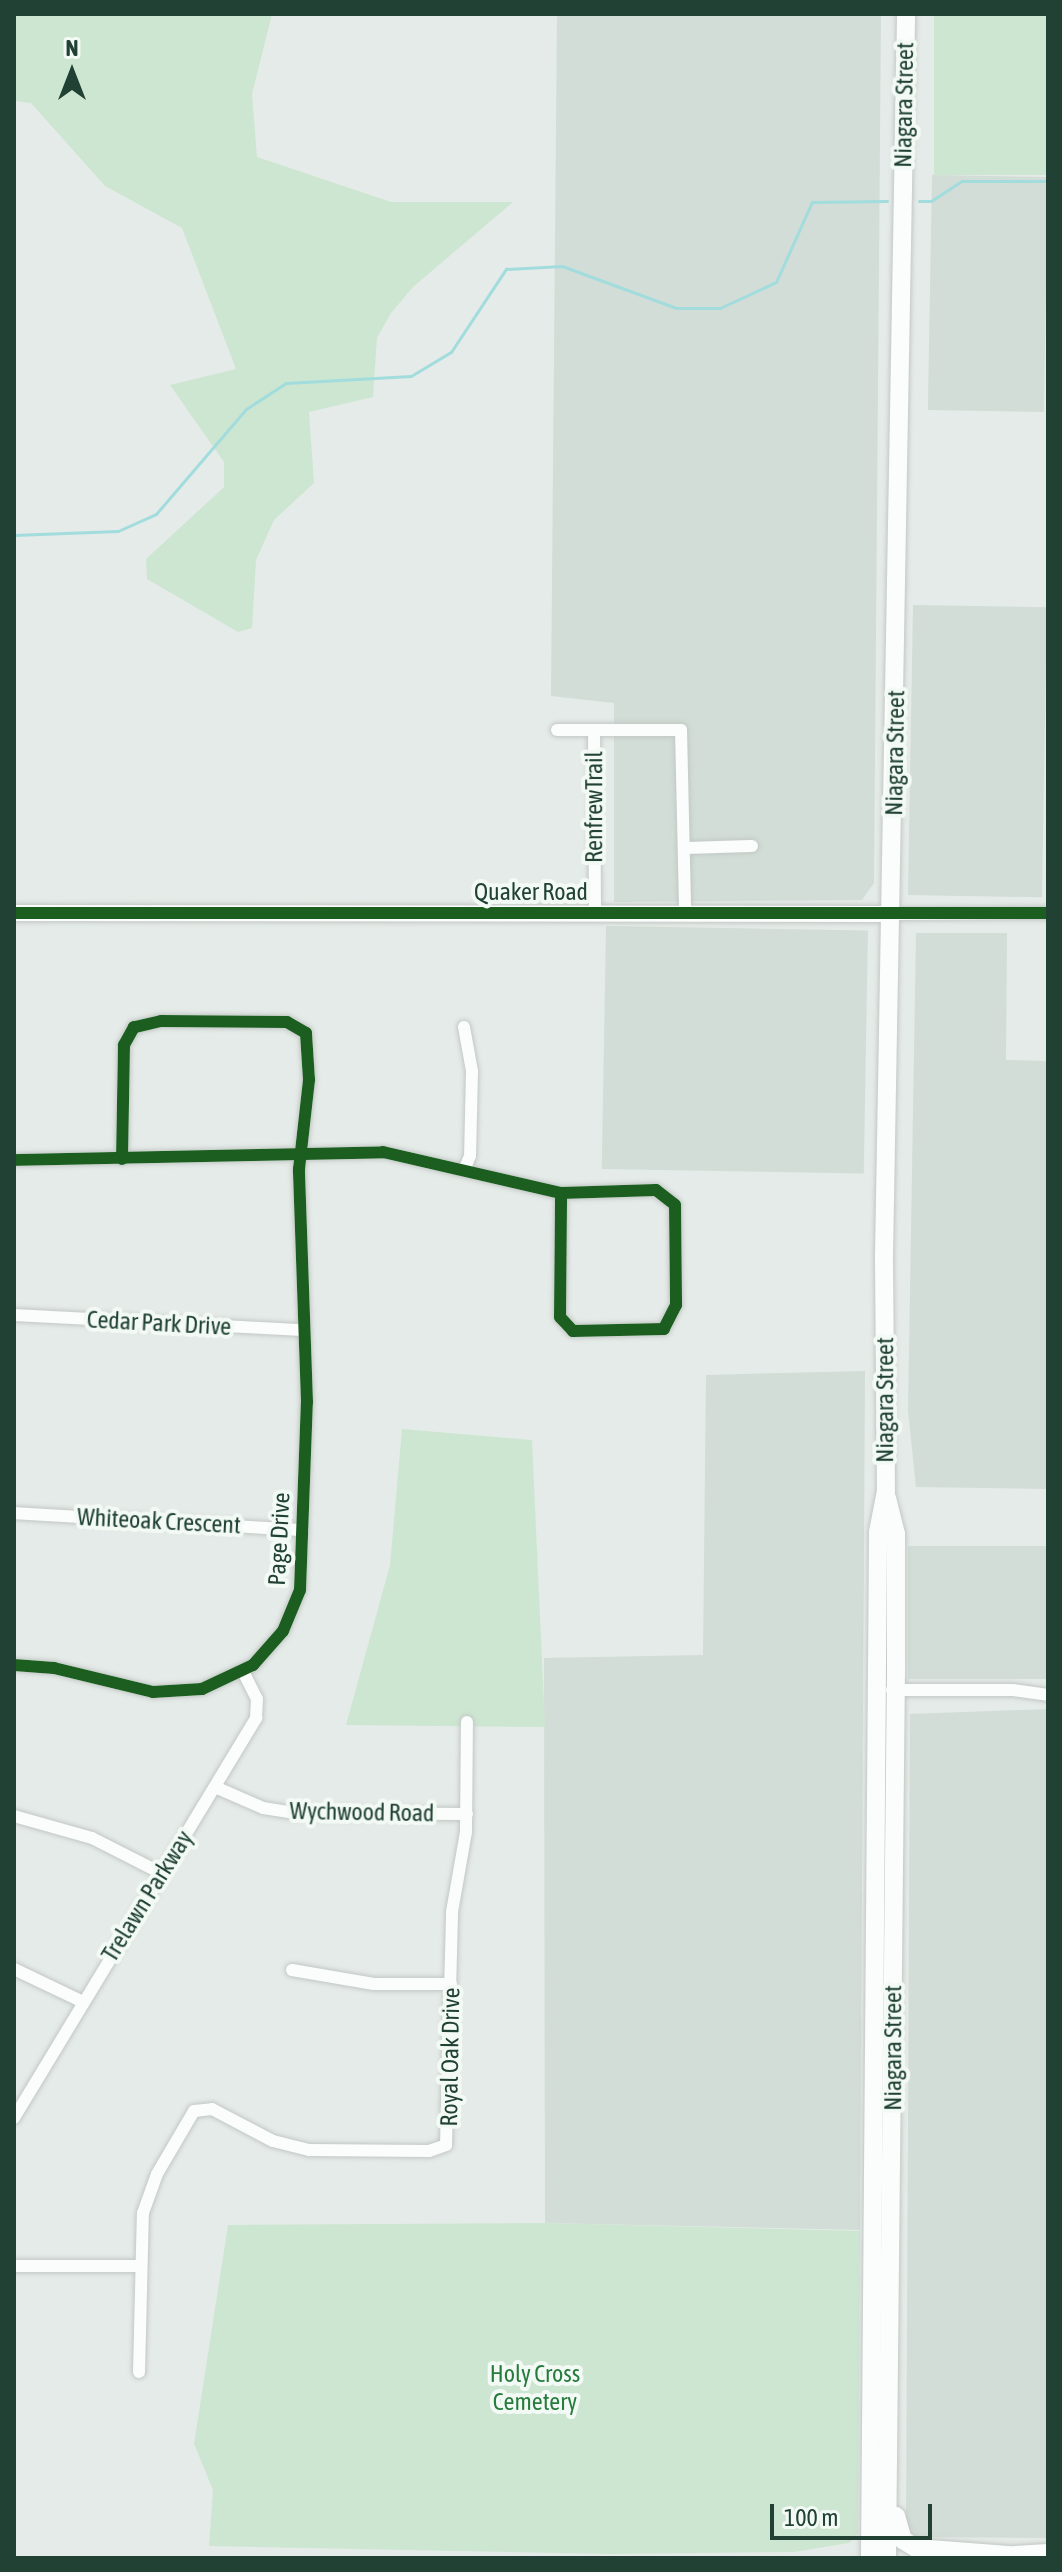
<!DOCTYPE html>
<style>
body{margin:0}
#map{position:relative;width:1062px;height:2572px;overflow:hidden;background:#e5ebe8;font-family:"Asap Condensed",sans-serif}
div>[style]{position:absolute}
.built>*{inset:0;background:#d2ddd7;transform-origin:0 0}
.green>*{inset:0;background:#cde6d1;transform-origin:0 0}
.stream>*{height:3px;margin:-1.5px;padding:0 1.5px;transform-origin:1.5px;border-radius:1.5px;background:#a2dcdd}
.roads{filter:drop-shadow(0 0 2px #c2c8c5) drop-shadow(0 0 2px #c2c8c5)}
.minor>*{height:12px;margin:-6px;padding:0 6px;transform-origin:6px;border-radius:6px;background:#fbfcfc}
.tertiary>*{height:16px;margin:-8px;padding:0 8px;transform-origin:8px;border-radius:8px;background:#fbfcfc}
.secondary>*{height:18px;margin:-9px;padding:0 9px;transform-origin:9px;border-radius:9px;background:#fbfcfc}
.cycleway>*{height:12px;margin:-6px;padding:0 6px;transform-origin:6px;border-radius:6px;background:#1b5e20}
span{translate:-50% -50%;white-space:nowrap;text-align:center;line-height:1.15;-webkit-text-stroke:8px #f3faf5;paint-order:stroke}
.street-label{font-size:24px;color:#204134}
.park-label{font-size:24px;color:#267c3c}
.frame{position:absolute;inset:0;border:16px solid #204134;pointer-events:none}
.north{position:absolute;left:32px;top:32px;width:80px;height:80px;-webkit-text-stroke:6px #f3faf5;paint-order:stroke;rotate:0deg;font-size:22px;font-weight:700;line-height:32px;text-align:center;color:#204134}
.north::after{content:'';display:block;margin:auto;width:28px;height:36px;background:#204134;clip-path:polygon(50% 0,100% 100%,50% 72%,0 100%)}
.scale{position:absolute;left:770px;top:2504px;width:162px;height:36px;box-sizing:border-box;border:4px solid #204134;border-top:0;padding-left:10px;font-size:24px;line-height:28px;white-space:nowrap;color:#204134;-webkit-text-stroke:6px #f3faf5;paint-order:stroke}
</style>
<div id="map">
<div class="built">
<div style="clip-path:polygon(557px 14px,881px 14px,874px 883px,862px 900px,614px 902px,614px 703px,551px 696px)"></div>
<div style="left:932px;top:175px;width:116px;height:235px;rotate:1deg"></div>
<div style="left:913px;top:605px;width:134px;height:290px;rotate:1deg"></div>
<div style="left:606px;top:926px;width:262px;height:243px;rotate:1deg"></div>
<div style="clip-path:polygon(916px 933px,1007px 933px,1006px 1060px,1048px 1061px,1048px 1489px,916px 1487px,908px 1411px)"></div>
<div style="clip-path:polygon(865px 1371px,860px 2230px,545px 2223px,544px 1658px,703px 1655px,706px 1375px)"></div>
<div style="left:1048px;top:1546px;width:133px;height:140px;rotate:90deg"></div>
<div style="clip-path:polygon(1048px 1709px,1048px 2538px,916px 2537px,906px 2527px,910px 1714px)"></div>
</div>
<div class="green">
<div style="clip-path:polygon(14px 14px,272px 14px,252px 94px,257px 157px,391px 202px,513px 202px,413px 287px,391px 313px,377px 338px,373px 397px,309px 412px,314px 483px,274px 520px,256px 560px,252px 628px,238px 632px,147px 579px,146px 559px,224px 487px,224px 462px,170px 385px,236px 369px,182px 228px,105px 186px,31px 103px,14px 101px)"></div>
<div style="left:934px;top:14px;width:114px;height:161px"></div>
<div style="clip-path:polygon(402px 1429px,532px 1440px,545px 1727px,346px 1725px,390px 1565px)"></div>
<div style="clip-path:polygon(545px 2223px,860px 2231px,858px 2534px,849px 2543px,794px 2552px,611px 2554px,209px 2546px,213px 2490px,194px 2444px,228px 2225px)"></div>
</div>
<div class="stream">
<div style="left:919px;top:201px;width:12px"></div>
<div style="left:931px;top:201px;width:37px;rotate:-33deg"></div>
<div style="left:962px;top:181px;width:86px"></div>
<div style="left:14px;top:535px;width:104px;rotate:-2.2deg"></div>
<div style="left:118px;top:531px;width:42px;rotate:-24.1deg"></div>
<div style="left:156px;top:514px;width:138px;rotate:-49.4deg"></div>
<div style="left:246px;top:409px;width:48px;rotate:-33deg"></div>
<div style="left:286px;top:383px;width:125px;rotate:-3.2deg"></div>
<div style="left:411px;top:376px;width:47px;rotate:-31deg"></div>
<div style="left:451px;top:352px;width:100px;rotate:-56.5deg"></div>
<div style="left:506px;top:269px;width:56px;rotate:-3.1deg"></div>
<div style="left:562px;top:266px;width:121px;rotate:20.2deg"></div>
<div style="left:676px;top:308px;width:44px"></div>
<div style="left:720px;top:308px;width:62px;rotate:-24.9deg"></div>
<div style="left:776px;top:282px;width:88px;rotate:-65.8deg"></div>
<div style="left:812px;top:202px;width:75px;rotate:-0.8deg"></div>
</div>
<div class="roads">
<div class="minor">
<div style="left:557px;top:730px;width:37px"></div>
<div style="left:684px;top:848px;width:68px;rotate:-1.7deg"></div>
<div style="left:595px;top:914px;width:184px;rotate:-90.3deg"></div>
<div style="left:594px;top:730px;width:87px"></div>
<div style="left:681px;top:730px;width:183px;rotate:88.7deg"></div>
<div style="left:892px;top:914px;width:156px;rotate:-0.4deg"></div>
<div style="left:464px;top:1027px;width:45px;rotate:79.7deg"></div>
<div style="left:472px;top:1071px;width:85px;rotate:91.3deg"></div>
<div style="left:470px;top:1156px;width:15px;rotate:113deg"></div>
<div style="left:14px;top:1160px;width:369px;rotate:-1.2deg"></div>
<div style="left:383px;top:1152px;width:183px;rotate:13deg"></div>
<div style="left:561px;top:1193px;width:95px;rotate:-1.8deg"></div>
<div style="left:656px;top:1190px;width:24px;rotate:38deg"></div>
<div style="left:675px;top:1205px;width:100px;rotate:89.4deg"></div>
<div style="left:676px;top:1305px;width:27px;rotate:117deg"></div>
<div style="left:664px;top:1329px;width:91px;rotate:178.7deg"></div>
<div style="left:573px;top:1331px;width:19px;rotate:-133deg"></div>
<div style="left:560px;top:1317px;width:124px;rotate:-89.5deg"></div>
<div style="left:14px;top:1315px;width:289px;rotate:3deg"></div>
<div style="left:14px;top:1513px;width:289px;rotate:3.4deg"></div>
<div style="left:14px;top:1665px;width:40px;rotate:4.3deg"></div>
<div style="left:54px;top:1668px;width:102px;rotate:13.6deg"></div>
<div style="left:153px;top:1692px;width:49px;rotate:-3.5deg"></div>
<div style="left:202px;top:1689px;width:56px;rotate:-25.2deg"></div>
<div style="left:253px;top:1665px;width:45px;rotate:-48.6deg"></div>
<div style="left:283px;top:1631px;width:44px;rotate:-67.5deg"></div>
<div style="left:300px;top:1590px;width:188px;rotate:-87.9deg"></div>
<div style="left:307px;top:1402px;width:233px;rotate:-92deg"></div>
<div style="left:299px;top:1169px;width:90px;rotate:-83.6deg"></div>
<div style="left:309px;top:1080px;width:47px;rotate:-93.7deg"></div>
<div style="left:306px;top:1033px;width:22px;rotate:-150deg"></div>
<div style="left:287px;top:1022px;width:126px;rotate:-179.5deg"></div>
<div style="left:161px;top:1021px;width:28px;rotate:167deg"></div>
<div style="left:134px;top:1027px;width:21px;rotate:119deg"></div>
<div style="left:124px;top:1045px;width:114px;rotate:91deg"></div>
<div style="left:892px;top:1690px;width:121px"></div>
<div style="left:1013px;top:1690px;width:35px;rotate:8deg"></div>
<div style="left:215px;top:1787px;width:52px;rotate:23.6deg"></div>
<div style="left:263px;top:1808px;width:33px;rotate:9deg"></div>
<div style="left:296px;top:1813px;width:171px;rotate:0.3deg"></div>
<div style="left:14px;top:1816px;width:81px;rotate:15.8deg"></div>
<div style="left:92px;top:1838px;width:77px;rotate:26.9deg"></div>
<div style="left:14px;top:1969px;width:74px;rotate:25.5deg"></div>
<div style="left:292px;top:1970px;width:83px;rotate:9.7deg"></div>
<div style="left:374px;top:1984px;width:77px"></div>
<div style="left:14px;top:2118px;width:468px;rotate:-58.8deg"></div>
<div style="left:256px;top:1718px;width:19px;rotate:-87deg"></div>
<div style="left:257px;top:1699px;width:30px;rotate:-117deg"></div>
<div style="left:14px;top:2266px;width:124px"></div>
<div style="left:139px;top:2372px;width:159px;rotate:-88.6deg"></div>
<div style="left:143px;top:2213px;width:41px;rotate:-70.3deg"></div>
<div style="left:157px;top:2174px;width:73px;rotate:-59.6deg"></div>
<div style="left:194px;top:2111px;width:18px;rotate:-6deg"></div>
<div style="left:212px;top:2109px;width:69px;rotate:27.7deg"></div>
<div style="left:273px;top:2141px;width:37px;rotate:14deg"></div>
<div style="left:309px;top:2150px;width:120px;rotate:0.5deg"></div>
<div style="left:429px;top:2151px;width:18px;rotate:-19deg"></div>
<div style="left:446px;top:2145px;width:233px;rotate:-88.5deg"></div>
<div style="left:452px;top:1912px;width:81px;rotate:-80.1deg"></div>
<div style="left:466px;top:1832px;width:110px;rotate:-89.5deg"></div>
</div>
<div class="tertiary">
<div style="left:14px;top:913px;width:878px;rotate:0.07deg"></div>
</div>
<div class="secondary">
<div style="left:896px;top:2516px;width:25px;rotate:74deg"></div>
<div style="left:903px;top:2540px;width:15px;rotate:32deg"></div>
<div style="left:916px;top:2548px;width:92px;rotate:4.4deg"></div>
<div style="left:999px;top:2556px;width:49px;rotate:-3.5deg"></div>
<div style="left:870px;top:2558px;width:1026px;rotate:-89.55deg"></div>
<div style="left:878px;top:1532px;width:42px;rotate:-79deg"></div>
<div style="left:886px;top:1491px;width:236px;rotate:-90.5deg"></div>
<div style="left:884px;top:1255px;width:1241px;rotate:-88.98deg"></div>
<div style="left:887px;top:2558px;width:895px;rotate:-89.42deg"></div>
<div style="left:896px;top:1663px;width:129px;rotate:-90deg"></div>
<div style="left:896px;top:1534px;width:37px;rotate:-104deg"></div>
</div>
</div>
<div class="cycleway">
<div style="left:14px;top:913px;width:1034px"></div>
<div style="left:14px;top:1160px;width:369px;rotate:-1.2deg"></div>
<div style="left:383px;top:1152px;width:183px;rotate:13deg"></div>
<div style="left:561px;top:1193px;width:95px;rotate:-1.8deg"></div>
<div style="left:656px;top:1190px;width:24px;rotate:38deg"></div>
<div style="left:675px;top:1205px;width:100px;rotate:89.4deg"></div>
<div style="left:676px;top:1305px;width:27px;rotate:117deg"></div>
<div style="left:664px;top:1329px;width:91px;rotate:178.7deg"></div>
<div style="left:573px;top:1331px;width:19px;rotate:-133deg"></div>
<div style="left:560px;top:1317px;width:124px;rotate:-89.5deg"></div>
<div style="left:14px;top:1665px;width:40px;rotate:4.3deg"></div>
<div style="left:54px;top:1668px;width:102px;rotate:13.6deg"></div>
<div style="left:153px;top:1692px;width:49px;rotate:-3.5deg"></div>
<div style="left:202px;top:1689px;width:56px;rotate:-25.2deg"></div>
<div style="left:253px;top:1665px;width:45px;rotate:-48.6deg"></div>
<div style="left:283px;top:1631px;width:44px;rotate:-67.5deg"></div>
<div style="left:300px;top:1590px;width:188px;rotate:-87.9deg"></div>
<div style="left:307px;top:1402px;width:233px;rotate:-92deg"></div>
<div style="left:299px;top:1169px;width:90px;rotate:-83.6deg"></div>
<div style="left:309px;top:1080px;width:47px;rotate:-93.7deg"></div>
<div style="left:306px;top:1033px;width:22px;rotate:-150deg"></div>
<div style="left:287px;top:1022px;width:126px;rotate:-179.5deg"></div>
<div style="left:161px;top:1021px;width:28px;rotate:167deg"></div>
<div style="left:134px;top:1027px;width:21px;rotate:119deg"></div>
<div style="left:124px;top:1045px;width:114px;rotate:91deg"></div>
</div>
<div class="street-label">
<span style="left:904px;top:105px;rotate:-89deg">Niagara Street</span>
<span style="left:895px;top:753px;rotate:-89deg">Niagara Street</span>
<span style="left:594px;top:807px;rotate:-90deg">RenfrewTrail</span>
<span style="left:531px;top:892px">Quaker Road</span>
<span style="left:159px;top:1323px;rotate:3deg">Cedar Park Drive</span>
<span style="left:885px;top:1400px;rotate:-90deg">Niagara Street</span>
<span style="left:159px;top:1521px;rotate:3deg">Whiteoak Crescent</span>
<span style="left:279px;top:1539px;rotate:-87deg">Page Drive</span>
<span style="left:362px;top:1812px;rotate:1deg">Wychwood Road</span>
<span style="left:147px;top:1896px;rotate:-58deg">Trelawn Parkway</span>
<span style="left:893px;top:2048px;rotate:-90deg">Niagara Street</span>
<span style="left:450px;top:2057px;rotate:-89deg">Royal Oak Drive</span>
</div>
<div class="park-label">
<span style="left:535px;top:2388px">Holy Cross<br>Cemetery</span>
</div>
<div class="frame"></div>
<div class="north">N</div>
<div class="scale">100 m</div>
</div>
